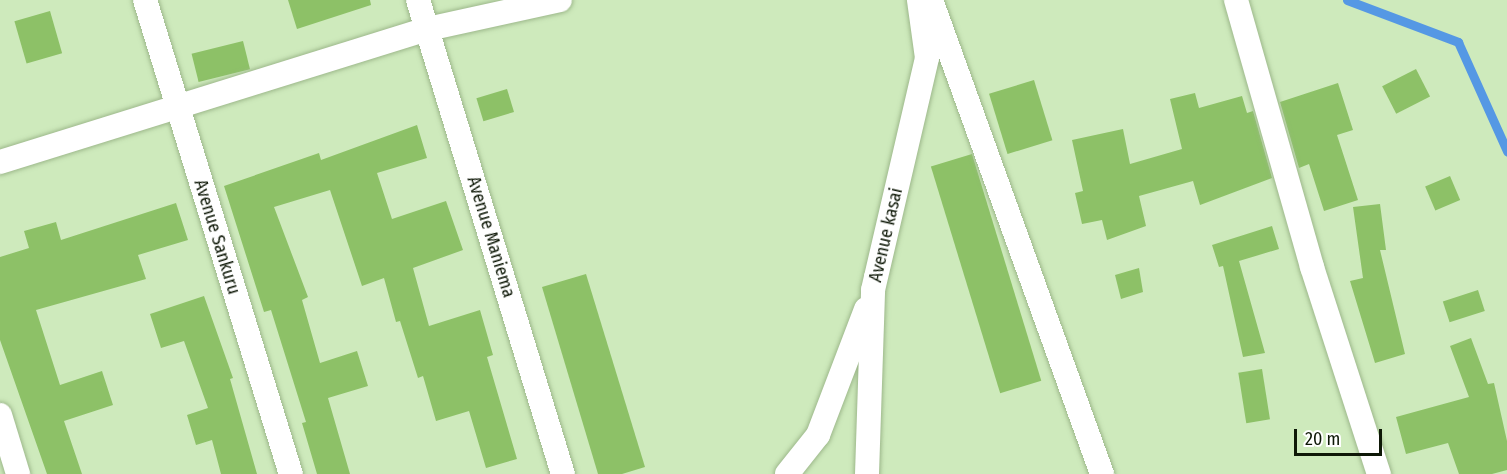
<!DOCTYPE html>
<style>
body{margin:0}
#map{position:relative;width:1507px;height:474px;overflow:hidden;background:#ceeabc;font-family:"Fira Sans Condensed",sans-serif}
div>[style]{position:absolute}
.stream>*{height:9px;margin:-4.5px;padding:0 4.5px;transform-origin:4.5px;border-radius:4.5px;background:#5598e4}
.building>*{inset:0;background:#8dc167;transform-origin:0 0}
.roads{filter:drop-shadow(0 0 2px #9db88b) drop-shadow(0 0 2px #9db88b)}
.street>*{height:24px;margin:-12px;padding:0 12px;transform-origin:12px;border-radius:12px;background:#fff}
span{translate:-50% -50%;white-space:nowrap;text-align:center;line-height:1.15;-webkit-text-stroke:5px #fff;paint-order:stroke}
.street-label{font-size:18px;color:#0e1807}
.scale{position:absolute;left:1294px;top:429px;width:88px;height:27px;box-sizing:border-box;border:3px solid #0e1807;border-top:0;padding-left:8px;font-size:18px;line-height:21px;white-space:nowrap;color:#0e1807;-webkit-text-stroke:4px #fff;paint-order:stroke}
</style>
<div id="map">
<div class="stream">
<div style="left:1347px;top:0;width:119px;rotate:20.7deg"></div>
<div style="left:1458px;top:42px;width:120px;rotate:65.8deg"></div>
</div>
<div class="building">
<div style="clip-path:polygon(288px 0,370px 0,371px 5px,297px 29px)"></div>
<div style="left:50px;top:11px;width:44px;height:37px;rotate:74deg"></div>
<div style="left:243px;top:41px;width:29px;height:53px;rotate:76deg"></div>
<div style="left:1416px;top:69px;width:31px;height:38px;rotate:63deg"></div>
<div style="left:1034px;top:80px;width:63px;height:47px;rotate:73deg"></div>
<div style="clip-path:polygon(1338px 83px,1353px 130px,1337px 135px,1358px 200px,1324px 211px,1309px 164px,1299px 168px,1280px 102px)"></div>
<div style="left:507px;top:89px;width:24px;height:32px;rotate:73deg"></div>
<div style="clip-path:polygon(1195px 93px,1199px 108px,1242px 96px,1247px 113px,1253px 111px,1272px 178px,1200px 205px,1193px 181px,1139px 196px,1146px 226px,1107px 240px,1102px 220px,1082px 224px,1075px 193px,1083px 191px,1072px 140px,1123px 129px,1130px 164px,1182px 149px,1170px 99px)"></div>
<div style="clip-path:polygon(417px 125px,427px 158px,377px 173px,392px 219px,446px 201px,463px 250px,413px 268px,429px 326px,480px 310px,493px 355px,487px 357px,517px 459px,486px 468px,469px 411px,436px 421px,423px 376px,418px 378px,400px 321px,396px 322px,384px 278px,362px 286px,330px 190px,274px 207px,308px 297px,302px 300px,320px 363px,357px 351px,368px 386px,328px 398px,350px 474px,317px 474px,302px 423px,306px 422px,271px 310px,264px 312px,224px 186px,319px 153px,321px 160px)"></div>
<div style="left:972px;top:154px;width:237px;height:43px;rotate:73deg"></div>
<div style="left:1450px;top:176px;width:26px;height:27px;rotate:67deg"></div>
<div style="clip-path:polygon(176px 203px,188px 240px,138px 255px,146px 279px,36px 310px,60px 385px,102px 371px,113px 405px,64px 421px,82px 474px,47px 474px,0 340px,0 257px,29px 248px,24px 231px,56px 222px,61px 240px)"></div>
<div style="clip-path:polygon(1380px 204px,1386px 250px,1380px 250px,1405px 354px,1375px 363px,1350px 281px,1363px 278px,1353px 207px)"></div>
<div style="clip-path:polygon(1272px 226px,1279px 249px,1239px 261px,1265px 353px,1243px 357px,1223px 266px,1219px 267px,1212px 245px)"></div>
<div style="clip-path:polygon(1139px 268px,1143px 292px,1121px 299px,1115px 275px)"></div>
<div style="clip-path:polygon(586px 274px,645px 467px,622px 474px,598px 474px,542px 287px)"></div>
<div style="left:1478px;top:290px;width:22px;height:37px;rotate:72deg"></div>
<div style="clip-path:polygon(204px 296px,233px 378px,230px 379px,257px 474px,221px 474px,212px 440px,196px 445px,187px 415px,208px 408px,184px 341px,161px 348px,150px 314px)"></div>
<div style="clip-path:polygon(1471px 338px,1488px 384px,1494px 383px,1507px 441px,1507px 470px,1492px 474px,1459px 474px,1448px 443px,1406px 454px,1396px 417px,1469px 397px,1450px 346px)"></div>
<div style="left:1262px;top:369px;width:51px;height:24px;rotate:81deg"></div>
</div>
<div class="roads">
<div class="street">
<div style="left:145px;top:0;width:496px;rotate:72.9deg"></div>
<div style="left:418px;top:0;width:496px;rotate:73deg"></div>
<div style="left:931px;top:0;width:504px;rotate:70.16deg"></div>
<div style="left:1236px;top:0;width:278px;rotate:74.1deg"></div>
<div style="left:1312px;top:267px;width:218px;rotate:72.1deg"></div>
<div style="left:0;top:162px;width:448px;rotate:-17.3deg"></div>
<div style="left:428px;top:29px;width:135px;rotate:-12.4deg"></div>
<div style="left:0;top:415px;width:62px;rotate:73deg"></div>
<div style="left:787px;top:474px;width:50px;rotate:-51.5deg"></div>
<div style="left:818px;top:435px;width:135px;rotate:-69.1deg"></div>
<div style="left:867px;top:474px;width:184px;rotate:-88.1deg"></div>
<div style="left:873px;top:290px;width:238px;rotate:-76.9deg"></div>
<div style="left:927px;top:58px;width:59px;rotate:-97.9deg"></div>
</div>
</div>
<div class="street-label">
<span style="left:886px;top:235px;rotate:-77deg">Avenue kasai</span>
<span style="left:217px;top:237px;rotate:73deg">Avenue Sankuru</span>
<span style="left:491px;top:237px;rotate:73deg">Avenue Maniema</span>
</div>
<div class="scale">20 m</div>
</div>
